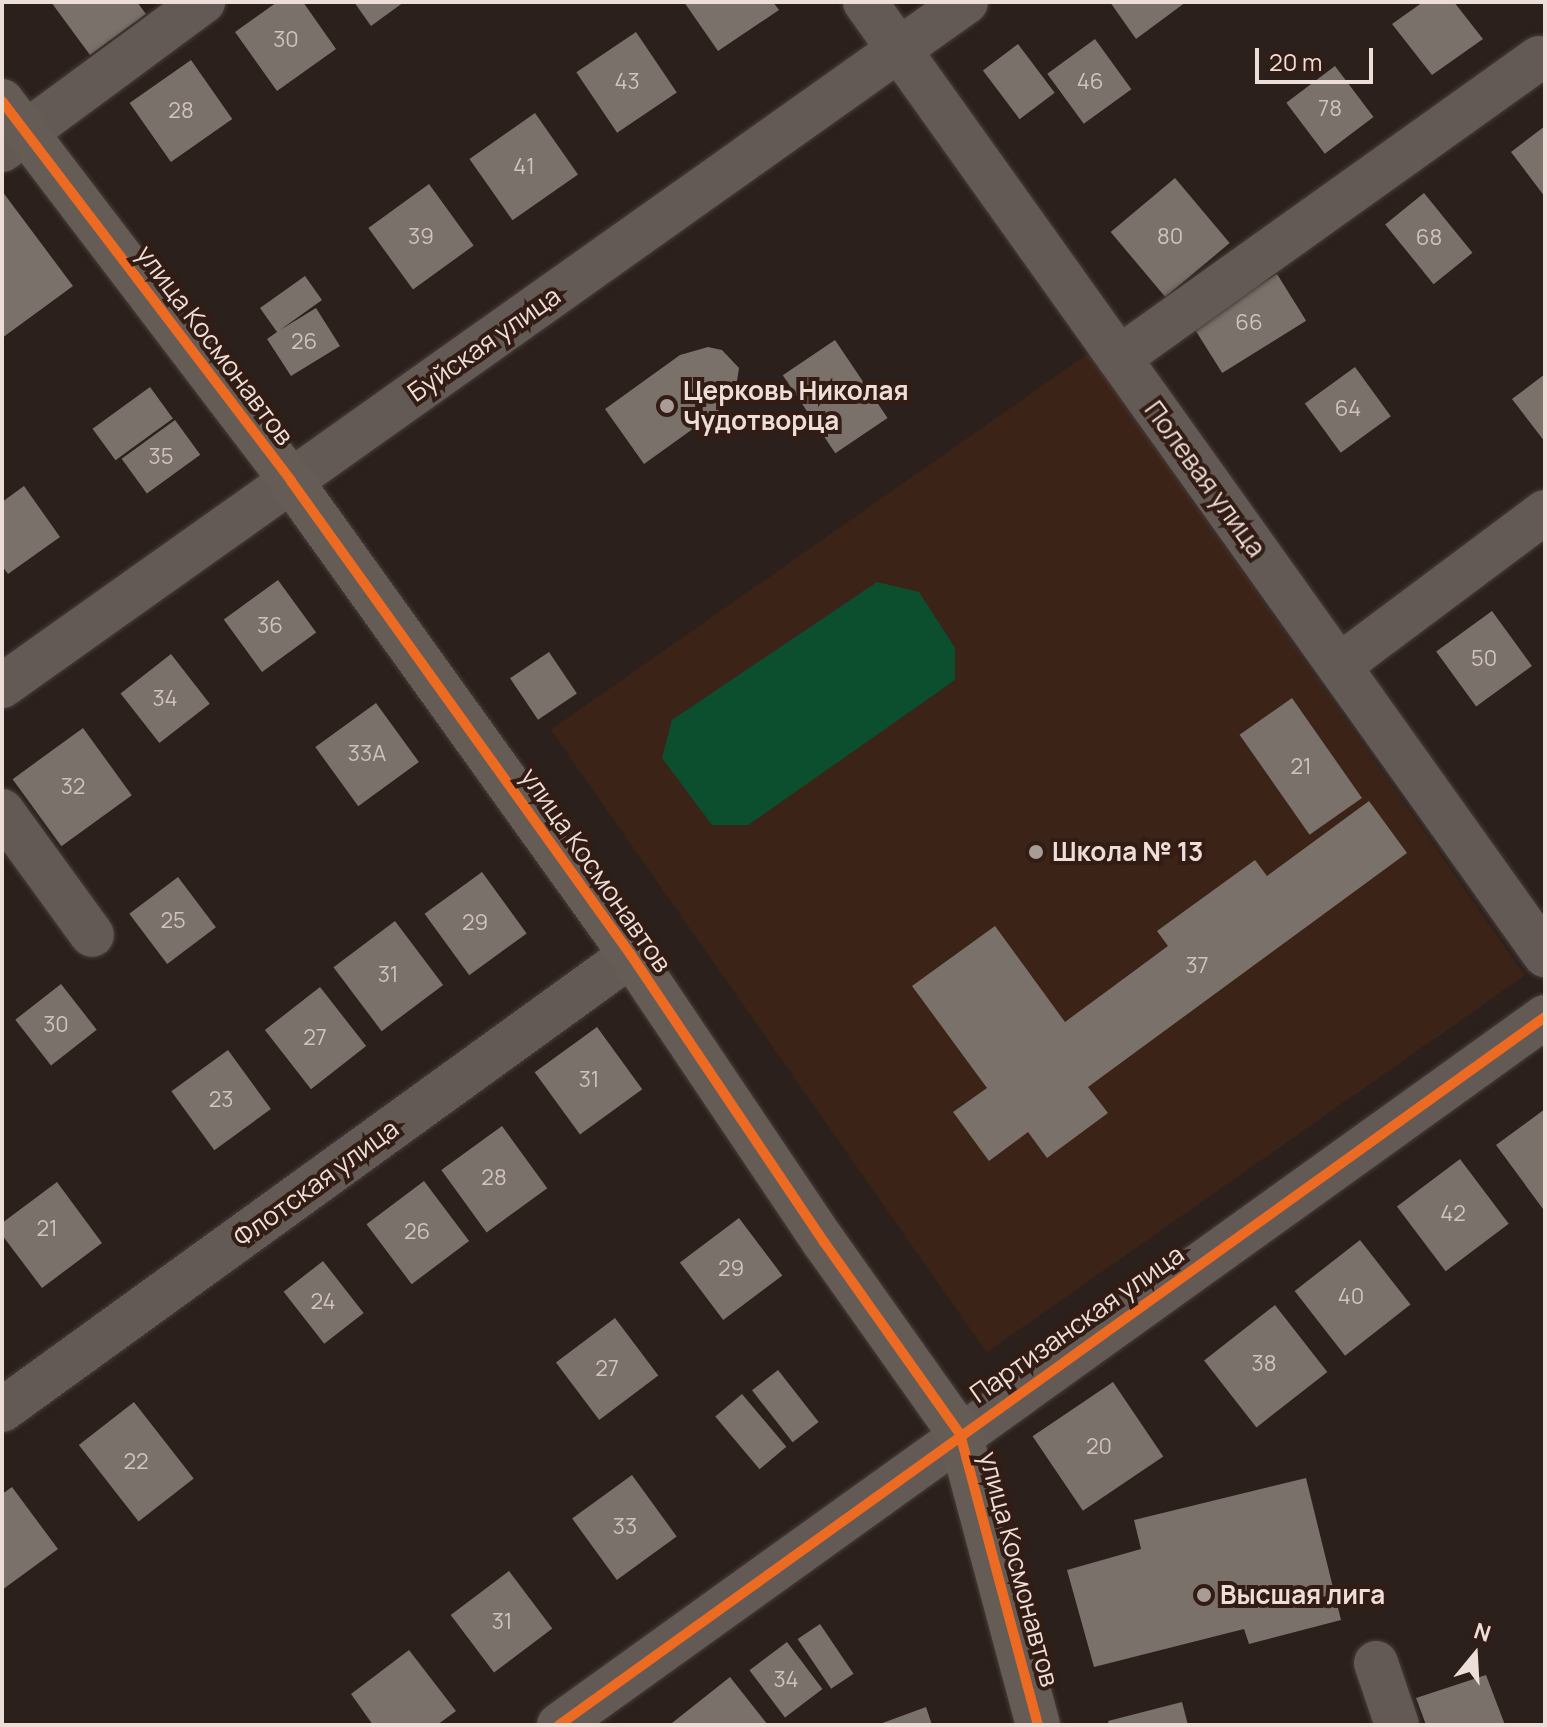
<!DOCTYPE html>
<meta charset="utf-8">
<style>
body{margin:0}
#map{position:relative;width:1547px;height:1727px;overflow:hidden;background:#2b201b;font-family:Manrope,sans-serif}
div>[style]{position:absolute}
.built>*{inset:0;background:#3c2318;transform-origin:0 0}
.green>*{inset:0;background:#0c4f2e}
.building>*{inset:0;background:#7a716a;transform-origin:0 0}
.roads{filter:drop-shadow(0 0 2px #473c39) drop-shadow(0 0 2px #473c39)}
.street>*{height:44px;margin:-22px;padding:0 22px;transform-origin:22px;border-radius:22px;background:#635a56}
.secondary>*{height:44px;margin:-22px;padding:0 22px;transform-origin:22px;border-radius:22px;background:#665c56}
.cycleway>*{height:10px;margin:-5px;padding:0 5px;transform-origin:5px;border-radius:5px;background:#ed6a23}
.dots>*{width:22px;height:22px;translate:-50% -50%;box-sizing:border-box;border:4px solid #321c14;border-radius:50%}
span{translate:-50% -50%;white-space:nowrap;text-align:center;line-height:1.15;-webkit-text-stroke:8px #321c14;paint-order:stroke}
.number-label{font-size:22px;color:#d0c3bc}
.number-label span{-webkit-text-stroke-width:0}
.street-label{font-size:26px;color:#edded8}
.poi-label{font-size:26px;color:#edded8;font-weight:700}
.left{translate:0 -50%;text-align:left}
.frame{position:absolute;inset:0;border:4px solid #edded8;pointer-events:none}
.north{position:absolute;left:1435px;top:1615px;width:80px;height:80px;-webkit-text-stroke:6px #321c14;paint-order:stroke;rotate:18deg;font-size:22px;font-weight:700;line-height:32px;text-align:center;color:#edded8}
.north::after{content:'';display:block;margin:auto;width:28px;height:36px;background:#edded8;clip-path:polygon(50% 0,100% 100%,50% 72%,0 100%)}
.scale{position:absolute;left:1255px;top:48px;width:118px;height:36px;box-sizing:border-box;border:4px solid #edded8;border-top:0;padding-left:10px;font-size:24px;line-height:28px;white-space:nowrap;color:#edded8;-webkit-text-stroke:6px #321c14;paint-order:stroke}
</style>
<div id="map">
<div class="built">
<div style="left:1089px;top:353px;width:760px;height:657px;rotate:55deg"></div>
</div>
<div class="green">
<div style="clip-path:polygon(877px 582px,919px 592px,955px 648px,955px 680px,748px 825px,712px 825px,662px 758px,672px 720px)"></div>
</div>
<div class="building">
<div style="clip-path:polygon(51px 2px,137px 2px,146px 14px,90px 55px)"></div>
<div style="clip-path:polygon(277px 2px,303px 2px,336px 49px,277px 91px,235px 32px)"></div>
<div style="clip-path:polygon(354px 2px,404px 2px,371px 26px)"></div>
<div style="clip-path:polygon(684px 2px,773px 2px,779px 10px,718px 51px)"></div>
<div style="clip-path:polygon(1110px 2px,1186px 2px,1136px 39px)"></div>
<div style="clip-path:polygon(1423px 2px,1454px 2px,1483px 39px,1432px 75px,1392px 24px)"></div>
<div style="left:636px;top:32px;width:73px;height:72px;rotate:56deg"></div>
<div style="left:1095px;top:39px;width:62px;height:59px;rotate:54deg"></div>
<div style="left:1018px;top:44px;width:61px;height:44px;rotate:53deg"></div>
<div style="left:191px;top:60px;width:72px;height:75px;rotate:55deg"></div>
<div style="left:1335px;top:66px;width:64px;height:61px;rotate:53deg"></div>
<div style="left:535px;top:113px;width:75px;height:80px;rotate:55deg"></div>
<div style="clip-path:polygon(1545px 126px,1545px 197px,1511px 152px)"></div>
<div style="left:1175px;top:178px;width:85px;height:84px;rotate:50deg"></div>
<div style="left:429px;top:184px;width:76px;height:75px;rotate:54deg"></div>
<div style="clip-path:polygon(2px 191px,73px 286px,2px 338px)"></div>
<div style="left:1424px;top:193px;width:77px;height:50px;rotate:51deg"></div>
<div style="left:1277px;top:274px;width:55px;height:99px;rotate:58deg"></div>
<div style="clip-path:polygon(305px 276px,322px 300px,280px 330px,316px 308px,340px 346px,291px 376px,267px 339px,277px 332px,260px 308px)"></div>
<div style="left:835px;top:340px;width:94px;height:63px;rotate:56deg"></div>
<div style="clip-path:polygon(708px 347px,722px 350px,739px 368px,735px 394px,729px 403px,644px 464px,605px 409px,680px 355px)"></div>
<div style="left:1355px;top:367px;width:61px;height:62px;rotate:54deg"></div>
<div style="clip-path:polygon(1545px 374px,1545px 442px,1512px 399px)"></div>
<div style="left:150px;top:387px;width:39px;height:71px;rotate:54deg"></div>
<div style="left:175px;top:420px;width:43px;height:66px;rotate:54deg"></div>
<div style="clip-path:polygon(24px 486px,60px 537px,8px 574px,2px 566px,2px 502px)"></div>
<div style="left:278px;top:580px;width:65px;height:67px;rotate:54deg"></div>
<div style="left:1492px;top:611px;width:68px;height:69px;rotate:54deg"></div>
<div style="left:549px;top:652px;width:50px;height:47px;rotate:56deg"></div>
<div style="left:171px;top:654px;width:63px;height:64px;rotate:52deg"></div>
<div style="left:1292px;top:698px;width:122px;height:64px;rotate:55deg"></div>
<div style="left:376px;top:703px;width:73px;height:75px;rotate:54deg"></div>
<div style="left:83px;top:728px;width:83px;height:87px;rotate:54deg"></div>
<div style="clip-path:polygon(1369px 801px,1407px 853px,1088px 1087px,1108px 1113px,1047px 1158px,1028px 1132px,989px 1161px,953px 1112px,987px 1088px,912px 986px,995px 926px,1065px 1022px,1168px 946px,1157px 931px,1255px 860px,1267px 876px)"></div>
<div style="left:482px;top:872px;width:76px;height:71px;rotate:54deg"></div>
<div style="left:178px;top:877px;width:63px;height:61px;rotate:53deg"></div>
<div style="left:395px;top:921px;width:80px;height:77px;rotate:53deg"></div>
<div style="left:61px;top:984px;width:58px;height:58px;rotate:52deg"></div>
<div style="left:320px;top:987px;width:75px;height:70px;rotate:52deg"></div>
<div style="left:597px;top:1027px;width:77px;height:77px;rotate:54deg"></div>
<div style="left:228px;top:1050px;width:73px;height:70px;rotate:54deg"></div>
<div style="clip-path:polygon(1545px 1109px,1545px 1207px,1543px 1209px,1496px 1145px)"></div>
<div style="left:502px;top:1126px;width:77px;height:75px;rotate:54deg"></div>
<div style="left:1460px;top:1159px;width:81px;height:79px;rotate:53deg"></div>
<div style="left:424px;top:1181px;width:75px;height:72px;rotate:53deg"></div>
<div style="clip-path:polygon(57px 1182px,102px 1243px,42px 1288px,2px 1235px,2px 1223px)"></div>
<div style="left:739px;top:1218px;width:72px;height:74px;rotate:53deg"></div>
<div style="left:1360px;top:1240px;width:82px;height:83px;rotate:52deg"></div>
<div style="left:323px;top:1261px;width:66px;height:50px;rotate:52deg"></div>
<div style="left:1275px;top:1305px;width:85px;height:90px;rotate:52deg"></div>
<div style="left:615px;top:1318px;width:72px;height:74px;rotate:53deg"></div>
<div style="left:778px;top:1370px;width:66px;height:33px;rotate:52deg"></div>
<div style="left:1113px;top:1382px;width:90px;height:97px;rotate:56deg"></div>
<div style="left:742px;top:1394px;width:69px;height:35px;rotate:50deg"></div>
<div style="left:134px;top:1402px;width:97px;height:70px;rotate:52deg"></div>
<div style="left:632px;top:1475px;width:76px;height:74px;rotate:54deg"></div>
<div style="clip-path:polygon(1306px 1478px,1341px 1620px,1249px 1644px,1244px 1629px,1094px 1667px,1067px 1570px,1141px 1549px,1134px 1520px)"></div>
<div style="clip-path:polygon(12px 1487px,58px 1549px,2px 1590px,2px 1494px)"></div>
<div style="left:509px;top:1571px;width:72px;height:73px;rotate:53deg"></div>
<div style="left:820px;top:1624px;width:60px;height:27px;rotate:56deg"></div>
<div style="left:787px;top:1642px;width:59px;height:47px;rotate:53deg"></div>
<div style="clip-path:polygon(409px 1650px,456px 1711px,437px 1725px,373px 1725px,351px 1694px)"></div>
<div style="clip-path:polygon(1486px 1675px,1505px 1725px,1426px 1725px,1416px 1698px)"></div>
<div style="clip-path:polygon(730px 1677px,768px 1725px,674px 1725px,672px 1723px)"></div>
<div style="clip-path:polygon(1182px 1702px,1188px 1725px,1109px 1725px,1108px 1721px)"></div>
<div style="clip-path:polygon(926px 1707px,932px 1725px,877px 1725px)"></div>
</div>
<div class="roads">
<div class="street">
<div style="left:865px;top:2px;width:1171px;rotate:54.49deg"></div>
<div style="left:2px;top:150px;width:250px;rotate:-36.4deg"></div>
<div style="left:1119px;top:358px;width:516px;rotate:-35.54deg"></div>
<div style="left:1339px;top:666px;width:257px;rotate:-36.8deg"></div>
<div style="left:2px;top:686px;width:1182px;rotate:-35.36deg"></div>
<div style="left:2px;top:811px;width:153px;rotate:54deg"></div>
<div style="left:2px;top:1410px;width:776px;rotate:-35.88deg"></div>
<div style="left:1376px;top:1663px;width:65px;rotate:71.3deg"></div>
<div style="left:559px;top:1725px;width:1214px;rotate:-35.68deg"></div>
</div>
<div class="secondary">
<div style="left:2px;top:101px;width:477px;rotate:52.7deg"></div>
<div style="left:291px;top:481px;width:583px;rotate:54.35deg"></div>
<div style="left:631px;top:955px;width:346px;rotate:56.1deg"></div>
<div style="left:824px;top:1242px;width:235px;rotate:54.7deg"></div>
<div style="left:960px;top:1434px;width:301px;rotate:75deg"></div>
</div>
</div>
<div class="cycleway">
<div style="left:2px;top:101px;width:477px;rotate:52.7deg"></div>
<div style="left:291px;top:481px;width:583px;rotate:54.35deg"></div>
<div style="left:631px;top:955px;width:346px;rotate:56.1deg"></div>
<div style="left:824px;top:1242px;width:235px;rotate:54.7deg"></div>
<div style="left:960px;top:1434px;width:301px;rotate:75deg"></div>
<div style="left:559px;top:1725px;width:1214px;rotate:-35.68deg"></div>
</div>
<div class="dots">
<div style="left:667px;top:406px;background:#a99c96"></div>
<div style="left:1036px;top:852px;background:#a99c96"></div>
<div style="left:1204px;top:1595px;background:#a99c96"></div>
</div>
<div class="number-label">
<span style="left:286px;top:40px">30</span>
<span style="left:627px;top:82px">43</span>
<span style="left:1090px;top:82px">46</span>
<span style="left:1330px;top:109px">78</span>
<span style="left:181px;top:111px">28</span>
<span style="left:524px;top:167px">41</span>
<span style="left:421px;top:237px">39</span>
<span style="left:1170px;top:237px">80</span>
<span style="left:1429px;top:238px">68</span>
<span style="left:1249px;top:323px">66</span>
<span style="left:304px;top:342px">26</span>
<span style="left:1348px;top:409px">64</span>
<span style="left:161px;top:457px">35</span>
<span style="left:270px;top:626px">36</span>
<span style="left:1484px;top:659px">50</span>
<span style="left:165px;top:699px">34</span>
<span style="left:367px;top:754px">33А</span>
<span style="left:1301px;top:767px">21</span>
<span style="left:73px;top:787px">32</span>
<span style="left:173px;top:921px">25</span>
<span style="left:475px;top:923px">29</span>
<span style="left:1197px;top:966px">37</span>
<span style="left:388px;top:975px">31</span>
<span style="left:56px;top:1025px">30</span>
<span style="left:315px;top:1038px">27</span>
<span style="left:589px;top:1080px">31</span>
<span style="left:221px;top:1100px">23</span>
<span style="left:494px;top:1178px">28</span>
<span style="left:1453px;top:1214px">42</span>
<span style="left:47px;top:1229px">21</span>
<span style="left:417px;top:1232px">26</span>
<span style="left:731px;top:1269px">29</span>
<span style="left:1351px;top:1297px">40</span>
<span style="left:323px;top:1302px">24</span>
<span style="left:1264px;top:1364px">38</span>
<span style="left:607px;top:1369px">27</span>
<span style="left:1099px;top:1447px">20</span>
<span style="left:136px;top:1462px">22</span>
<span style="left:625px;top:1527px">33</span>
<span style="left:502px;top:1622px">31</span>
<span style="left:786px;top:1680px">34</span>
</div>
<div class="street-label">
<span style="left:484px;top:344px;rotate:-35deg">Буйская улица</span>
<span style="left:215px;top:345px;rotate:53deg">улица Космонавтов</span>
<span style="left:1205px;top:479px;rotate:54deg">Полевая улица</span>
<span style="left:596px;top:870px;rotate:55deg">улица Космонавтов</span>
<span style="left:316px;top:1183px;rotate:-36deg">Флотская улица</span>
<span style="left:1077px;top:1324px;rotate:-35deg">Партизанская улица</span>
<span style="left:1019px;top:1569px;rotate:75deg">улица Космонавтов</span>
</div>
<div class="poi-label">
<span class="left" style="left:683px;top:406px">Церковь Николая<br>Чудотворца</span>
<span class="left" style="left:1052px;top:852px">Школа № 13</span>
<span class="left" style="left:1220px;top:1595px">Высшая лига</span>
</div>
<div class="frame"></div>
<div class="north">N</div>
<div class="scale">20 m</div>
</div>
